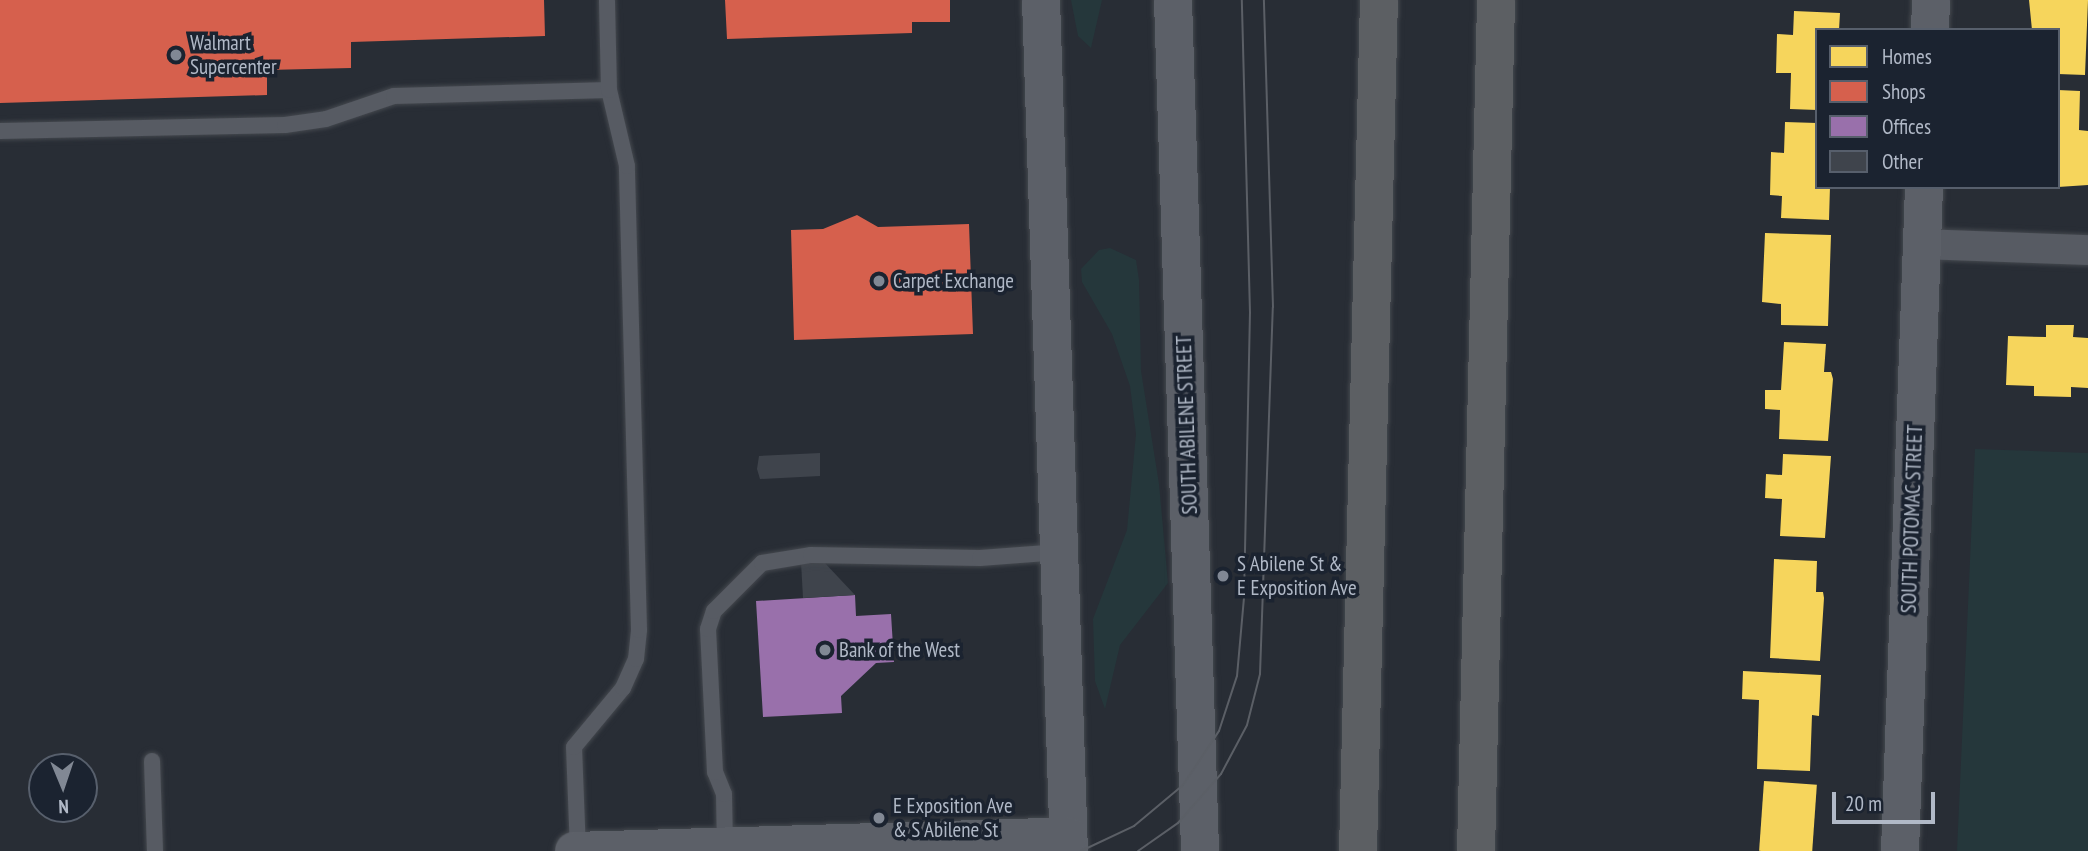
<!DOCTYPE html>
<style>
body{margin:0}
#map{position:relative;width:2088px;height:851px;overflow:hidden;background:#282d35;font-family:"PT Sans Narrow",sans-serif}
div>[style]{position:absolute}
.green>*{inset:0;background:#25373b}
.homes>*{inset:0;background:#f6d55c;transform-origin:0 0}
.shops>*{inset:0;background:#d6604d}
.offices>*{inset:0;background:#9970ab}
.building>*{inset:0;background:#3f444c}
.roads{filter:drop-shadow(0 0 2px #44484e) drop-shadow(0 0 2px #44484e)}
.lane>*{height:16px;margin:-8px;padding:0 8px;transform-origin:8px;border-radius:8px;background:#575b63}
.street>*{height:30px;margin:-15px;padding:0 15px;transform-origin:15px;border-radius:15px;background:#575b63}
.secondary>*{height:38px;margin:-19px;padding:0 19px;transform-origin:19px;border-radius:19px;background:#5c6068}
.highway>*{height:38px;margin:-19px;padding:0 19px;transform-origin:19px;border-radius:19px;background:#5c5f63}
.tram>*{height:2px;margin:-1px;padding:0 1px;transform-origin:1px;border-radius:1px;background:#5b5f66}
.dots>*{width:19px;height:19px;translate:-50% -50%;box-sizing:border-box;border:4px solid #1b2330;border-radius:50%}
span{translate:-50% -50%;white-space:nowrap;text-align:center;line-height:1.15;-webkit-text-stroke:7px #1b2330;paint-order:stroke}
.poi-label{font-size:21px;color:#b1b9c7}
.left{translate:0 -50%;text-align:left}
.street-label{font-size:21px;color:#b1b9c7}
.legend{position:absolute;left:1815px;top:28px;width:245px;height:161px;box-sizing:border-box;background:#1b2330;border:2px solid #575f6c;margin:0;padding:9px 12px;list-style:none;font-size:21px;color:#b1b9c7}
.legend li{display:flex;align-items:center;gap:14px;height:35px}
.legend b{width:35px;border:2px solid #575f6c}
.north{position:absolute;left:28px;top:753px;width:70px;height:70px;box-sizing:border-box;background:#1b2330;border:2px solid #575f6c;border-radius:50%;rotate:178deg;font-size:19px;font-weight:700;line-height:28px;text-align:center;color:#b1b9c7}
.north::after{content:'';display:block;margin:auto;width:24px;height:32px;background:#818894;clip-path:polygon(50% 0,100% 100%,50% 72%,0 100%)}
.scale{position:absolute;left:1832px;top:792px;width:103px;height:32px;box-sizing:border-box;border:4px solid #b1b9c7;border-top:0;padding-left:9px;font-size:21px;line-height:24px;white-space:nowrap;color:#b1b9c7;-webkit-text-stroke:5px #1b2330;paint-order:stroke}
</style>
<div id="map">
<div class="green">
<div style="clip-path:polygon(1071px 0,1102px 0,1091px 48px,1078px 36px)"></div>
<div style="clip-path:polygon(1110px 248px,1136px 260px,1139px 280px,1141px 371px,1159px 484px,1168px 583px,1120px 645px,1105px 709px,1095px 681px,1093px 619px,1127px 530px,1136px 434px,1130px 386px,1112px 334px,1082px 282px,1081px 269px,1099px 250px)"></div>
<div style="clip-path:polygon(1975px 449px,2088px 453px,2088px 851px,1957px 851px)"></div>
</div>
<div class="homes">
<div style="clip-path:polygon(2029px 0,2088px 0,2085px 75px,2058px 74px,2058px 30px,2032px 30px)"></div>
<div style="clip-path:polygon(1794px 11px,1840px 13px,1839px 30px,1817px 30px,1817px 110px,1790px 109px,1791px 73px,1776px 73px,1777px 34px,1793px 35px)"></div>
<div style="clip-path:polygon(2058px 90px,2080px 91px,2079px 130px,2088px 131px,2088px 185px,2058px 187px)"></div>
<div style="clip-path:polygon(1785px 122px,1817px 123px,1817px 187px,1830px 187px,1829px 220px,1781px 218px,1782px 196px,1770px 195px,1771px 152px,1784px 153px)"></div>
<div style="clip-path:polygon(1765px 233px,1831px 235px,1828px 326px,1781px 325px,1781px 304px,1762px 302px)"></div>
<div style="clip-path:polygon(2046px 325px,2074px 325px,2073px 337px,2088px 338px,2088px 388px,2071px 387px,2071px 397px,2034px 396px,2034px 386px,2006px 385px,2008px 336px,2046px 337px)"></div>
<div style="clip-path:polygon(1784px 342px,1826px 344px,1824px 372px,1831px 372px,1833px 379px,1828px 441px,1779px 439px,1780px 410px,1765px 409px,1765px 390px,1781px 390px)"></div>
<div style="clip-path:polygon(1783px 454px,1831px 456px,1825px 538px,1780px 536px,1782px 499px,1765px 498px,1766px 474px,1782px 475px)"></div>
<div style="clip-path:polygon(1774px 559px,1817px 561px,1816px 592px,1823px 592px,1824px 598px,1820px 661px,1770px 658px)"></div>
<div style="clip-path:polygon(1743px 671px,1821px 675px,1819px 716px,1812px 715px,1810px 771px,1757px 769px,1759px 700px,1742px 699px)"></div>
<div style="left:1764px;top:781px;width:53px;height:70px;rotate:4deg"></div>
</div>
<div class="shops">
<div style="clip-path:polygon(0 0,544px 0,545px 36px,351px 42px,351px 68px,267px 70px,267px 95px,0 103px)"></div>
<div style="clip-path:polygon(725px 0,950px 0,950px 22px,912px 22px,912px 33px,727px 39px)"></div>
<div style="clip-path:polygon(857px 215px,878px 227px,969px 224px,973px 334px,794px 340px,791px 230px,823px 229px)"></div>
</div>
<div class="offices">
<div style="clip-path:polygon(855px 595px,856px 616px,891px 614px,894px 662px,876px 663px,841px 696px,842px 713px,763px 717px,756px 601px)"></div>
</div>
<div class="building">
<div style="clip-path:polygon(820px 453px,820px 476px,760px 479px,757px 469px,759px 456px)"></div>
<div style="clip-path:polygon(823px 561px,855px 595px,803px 598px,801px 562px)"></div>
</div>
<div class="roads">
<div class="lane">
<div style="left:0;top:131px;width:285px;rotate:-1.2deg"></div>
<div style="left:285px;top:125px;width:41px;rotate:-8.3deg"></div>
<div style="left:326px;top:119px;width:72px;rotate:-18.7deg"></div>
<div style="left:394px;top:96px;width:215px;rotate:-1.6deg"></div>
<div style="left:152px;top:761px;width:90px;rotate:88.1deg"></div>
<div style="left:725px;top:847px;width:53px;rotate:-91.1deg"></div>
<div style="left:724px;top:794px;width:24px;rotate:-112deg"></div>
<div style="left:715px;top:772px;width:143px;rotate:-92.8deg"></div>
<div style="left:708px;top:629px;width:19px;rotate:-72deg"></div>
<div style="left:714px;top:611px;width:68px;rotate:-45deg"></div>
<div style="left:762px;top:563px;width:50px;rotate:-9.3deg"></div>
<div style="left:811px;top:555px;width:169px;rotate:1deg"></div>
<div style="left:980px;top:558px;width:80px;rotate:-4.3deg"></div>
<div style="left:578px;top:851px;width:104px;rotate:-92.2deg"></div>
<div style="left:574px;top:747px;width:77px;rotate:-50.3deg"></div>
<div style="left:623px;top:688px;width:32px;rotate:-66deg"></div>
<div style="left:636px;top:659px;width:29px;rotate:-84deg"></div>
<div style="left:639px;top:630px;width:464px;rotate:-91.5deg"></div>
<div style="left:627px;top:166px;width:78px;rotate:-103.3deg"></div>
<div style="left:609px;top:90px;width:90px;rotate:-91.3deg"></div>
</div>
<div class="street">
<div style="left:1922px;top:244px;width:166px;rotate:2.1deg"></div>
</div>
<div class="secondary">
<div style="left:1041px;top:0;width:851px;rotate:88.12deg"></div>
<div style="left:1173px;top:0;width:851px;rotate:88.18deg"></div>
<div style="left:1930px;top:30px;width:30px;rotate:-88deg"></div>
<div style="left:574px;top:851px;width:494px;rotate:-1.7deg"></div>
<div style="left:1900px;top:851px;width:664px;rotate:-87.93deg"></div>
</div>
<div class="highway">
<div style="left:1358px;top:851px;width:851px;rotate:-88.59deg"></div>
<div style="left:1476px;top:851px;width:851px;rotate:-88.65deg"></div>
</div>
</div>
<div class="tram">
<div style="left:1081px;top:851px;width:59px;rotate:-25.3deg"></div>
<div style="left:1134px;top:826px;width:64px;rotate:-39.9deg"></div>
<div style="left:1183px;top:785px;width:65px;rotate:-56.3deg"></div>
<div style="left:1219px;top:731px;width:58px;rotate:-71.9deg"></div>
<div style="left:1237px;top:676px;width:78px;rotate:-84.9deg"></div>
<div style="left:1244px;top:598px;width:285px;rotate:-88.8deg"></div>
<div style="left:1250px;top:313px;width:313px;rotate:-91.5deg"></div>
<div style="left:1138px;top:851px;width:49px;rotate:-35deg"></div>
<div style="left:1178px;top:823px;width:65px;rotate:-48.7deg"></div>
<div style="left:1221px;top:774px;width:55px;rotate:-62deg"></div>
<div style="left:1247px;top:725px;width:53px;rotate:-75.7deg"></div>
<div style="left:1260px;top:674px;width:367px;rotate:-88deg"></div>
<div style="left:1273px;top:307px;width:307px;rotate:-91.7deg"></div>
</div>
<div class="dots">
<div style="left:176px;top:55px;background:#818894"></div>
<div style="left:879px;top:281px;background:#818894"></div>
<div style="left:1223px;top:576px;background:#818894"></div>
<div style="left:825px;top:650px;background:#818894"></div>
<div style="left:879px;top:818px;background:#818894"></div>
</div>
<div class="poi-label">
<span class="left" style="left:190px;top:55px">Walmart<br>Supercenter</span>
<span class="left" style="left:893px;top:281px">Carpet Exchange</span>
<span class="left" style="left:1237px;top:576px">S Abilene St &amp;<br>E Exposition Ave</span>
<span class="left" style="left:839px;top:650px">Bank of the West</span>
<span class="left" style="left:893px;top:818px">E Exposition Ave<br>&amp; S Abilene St</span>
</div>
<div class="street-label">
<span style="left:1187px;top:425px;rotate:-92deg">SOUTH ABILENE STREET</span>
<span style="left:1912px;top:519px;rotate:-88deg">SOUTH POTOMAC STREET</span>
</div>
<ul class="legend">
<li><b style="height:19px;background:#f6d55c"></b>Homes</li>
<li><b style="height:19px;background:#d6604d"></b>Shops</li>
<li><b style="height:19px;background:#9970ab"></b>Offices</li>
<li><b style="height:19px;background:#3f444c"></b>Other</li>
</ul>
<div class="north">N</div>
<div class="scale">20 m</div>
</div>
